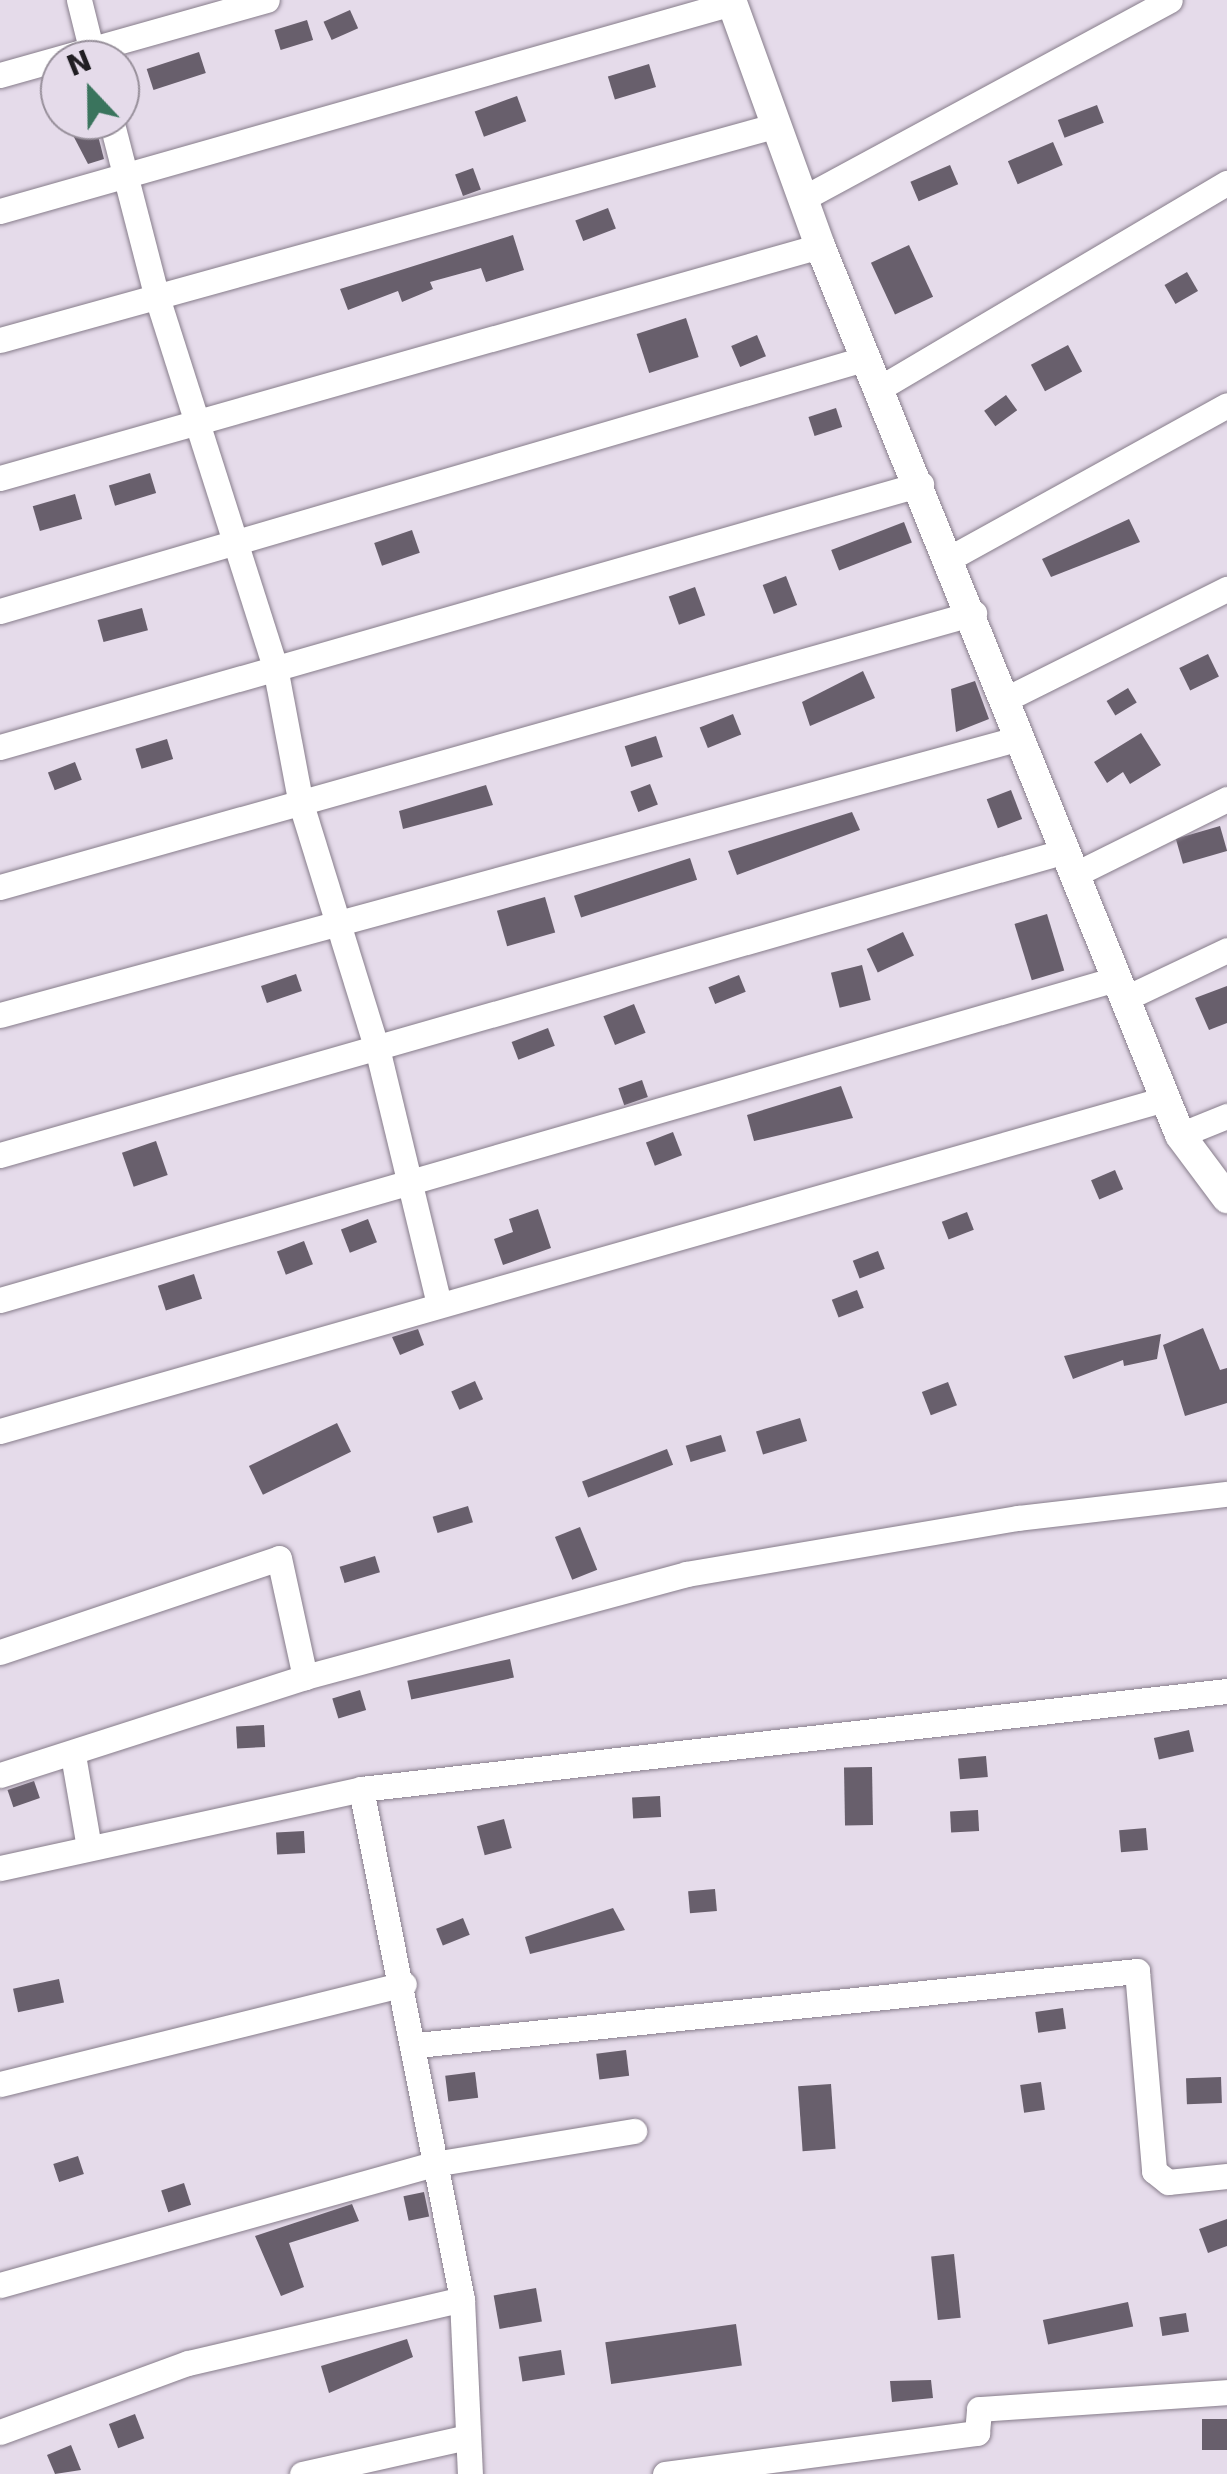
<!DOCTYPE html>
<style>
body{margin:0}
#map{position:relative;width:1227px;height:2474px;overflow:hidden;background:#e5dbea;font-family:"DejaVu Sans",sans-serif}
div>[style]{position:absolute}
.building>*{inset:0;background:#685f6c;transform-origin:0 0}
.roads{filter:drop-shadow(0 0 2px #877d8b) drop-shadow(0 0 2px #877d8b)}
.minor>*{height:25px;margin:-12.5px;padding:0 12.5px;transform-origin:12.5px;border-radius:12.5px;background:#fff}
.tertiary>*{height:30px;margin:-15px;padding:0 15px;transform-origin:15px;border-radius:15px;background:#fff}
span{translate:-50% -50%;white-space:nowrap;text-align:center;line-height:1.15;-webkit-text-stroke:10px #e5dbea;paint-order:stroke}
.north{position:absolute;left:40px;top:40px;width:100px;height:100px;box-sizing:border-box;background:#e5dbea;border:2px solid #978f9a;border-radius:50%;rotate:338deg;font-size:28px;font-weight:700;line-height:40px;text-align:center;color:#211e23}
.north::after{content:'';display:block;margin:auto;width:35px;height:45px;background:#3a745d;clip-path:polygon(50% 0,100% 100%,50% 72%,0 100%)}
</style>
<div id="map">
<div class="building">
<div style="left:350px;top:10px;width:20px;height:29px;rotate:66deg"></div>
<div style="left:307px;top:20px;width:21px;height:34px;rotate:73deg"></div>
<div style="left:199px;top:52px;width:22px;height:55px;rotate:72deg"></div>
<div style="left:649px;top:64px;width:24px;height:43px;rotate:73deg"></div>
<div style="left:517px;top:96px;width:27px;height:45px;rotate:70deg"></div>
<div style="left:1097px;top:105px;width:19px;height:42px;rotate:69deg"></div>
<div style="clip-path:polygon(65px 120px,94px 120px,104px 159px,88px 164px)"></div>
<div style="left:1053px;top:142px;width:25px;height:49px;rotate:67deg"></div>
<div style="left:950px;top:165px;width:21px;height:43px;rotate:67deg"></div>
<div style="left:473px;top:168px;width:23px;height:19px;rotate:70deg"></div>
<div style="left:608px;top:208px;width:22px;height:35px;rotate:69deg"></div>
<div style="clip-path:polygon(513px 235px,524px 270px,486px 282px,481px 268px,430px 282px,433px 289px,402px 302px,398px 291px,348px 310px,340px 289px)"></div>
<div style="left:909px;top:245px;width:57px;height:42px;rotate:65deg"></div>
<div style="left:1187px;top:272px;width:22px;height:26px;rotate:60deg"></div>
<div style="left:686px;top:318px;width:41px;height:52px;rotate:72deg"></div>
<div style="left:757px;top:335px;width:23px;height:28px;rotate:67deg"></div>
<div style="left:1068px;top:345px;width:30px;height:42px;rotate:62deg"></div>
<div style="left:1006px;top:395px;width:19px;height:27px;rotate:54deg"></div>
<div style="left:836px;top:408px;width:20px;height:29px;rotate:72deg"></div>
<div style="left:150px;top:473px;width:21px;height:43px;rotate:73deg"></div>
<div style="left:75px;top:494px;width:26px;height:44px;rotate:74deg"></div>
<div style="clip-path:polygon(1129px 519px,1140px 542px,1051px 577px,1042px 559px)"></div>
<div style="left:904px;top:522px;width:22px;height:78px;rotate:69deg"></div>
<div style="left:412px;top:530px;width:24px;height:40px;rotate:71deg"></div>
<div style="left:786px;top:576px;width:31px;height:25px;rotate:69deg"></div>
<div style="left:695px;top:587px;width:30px;height:28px;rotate:70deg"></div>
<div style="left:142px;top:608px;width:23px;height:46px;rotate:75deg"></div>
<div style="left:1208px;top:654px;width:25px;height:32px;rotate:64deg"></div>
<div style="clip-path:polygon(863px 671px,875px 698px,810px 726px,802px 702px)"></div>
<div style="clip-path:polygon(975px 681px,989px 719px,956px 732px,951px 689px)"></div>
<div style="left:1128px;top:688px;width:17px;height:25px;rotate:59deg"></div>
<div style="left:733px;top:714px;width:22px;height:36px;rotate:68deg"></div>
<div style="clip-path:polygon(1141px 733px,1161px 765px,1130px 784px,1123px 772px,1107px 783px,1094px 762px)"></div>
<div style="left:656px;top:736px;width:22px;height:33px;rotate:72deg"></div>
<div style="left:167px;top:739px;width:21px;height:33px;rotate:73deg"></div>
<div style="left:75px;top:762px;width:19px;height:29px;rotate:69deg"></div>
<div style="left:650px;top:784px;width:22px;height:21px;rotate:69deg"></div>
<div style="clip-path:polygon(486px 785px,493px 805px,403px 829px,399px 811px)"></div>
<div style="left:1011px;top:790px;width:31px;height:26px;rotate:69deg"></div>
<div style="clip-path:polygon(852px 812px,860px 830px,737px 875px,728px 851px)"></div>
<div style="left:1220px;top:826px;width:26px;height:46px;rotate:74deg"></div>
<div style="left:690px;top:858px;width:23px;height:122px;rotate:72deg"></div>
<div style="left:545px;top:897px;width:37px;height:50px;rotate:74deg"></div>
<div style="left:1047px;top:914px;width:59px;height:34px;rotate:73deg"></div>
<div style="left:903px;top:932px;width:26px;height:40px;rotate:65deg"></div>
<div style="left:862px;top:965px;width:36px;height:32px;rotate:76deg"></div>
<div style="left:296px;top:974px;width:18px;height:37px;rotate:71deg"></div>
<div style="left:739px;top:975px;width:18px;height:33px;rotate:68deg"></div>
<div style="clip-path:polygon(1227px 986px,1227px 1023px,1209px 1030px,1195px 998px)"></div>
<div style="left:634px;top:1004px;width:31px;height:33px;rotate:68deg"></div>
<div style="left:548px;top:1028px;width:19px;height:39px;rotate:69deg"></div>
<div style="left:642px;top:1080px;width:18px;height:25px;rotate:71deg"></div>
<div style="clip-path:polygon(841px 1086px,853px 1118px,754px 1141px,747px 1115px)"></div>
<div style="left:673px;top:1132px;width:25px;height:29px;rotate:69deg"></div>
<div style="left:156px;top:1141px;width:36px;height:36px;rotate:71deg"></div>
<div style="left:1115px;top:1170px;width:21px;height:26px;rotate:67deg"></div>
<div style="clip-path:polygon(538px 1209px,551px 1248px,503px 1265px,494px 1239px,513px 1232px,509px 1219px)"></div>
<div style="left:967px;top:1212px;width:19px;height:27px;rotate:69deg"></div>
<div style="left:368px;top:1219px;width:25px;height:29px;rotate:69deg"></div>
<div style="left:304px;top:1241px;width:25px;height:29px;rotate:69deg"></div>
<div style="left:878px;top:1251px;width:19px;height:27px;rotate:69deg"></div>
<div style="left:194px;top:1274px;width:26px;height:38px;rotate:72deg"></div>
<div style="left:857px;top:1290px;width:19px;height:27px;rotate:69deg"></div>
<div style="clip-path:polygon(1203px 1328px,1220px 1370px,1227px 1368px,1227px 1403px,1185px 1416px,1163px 1345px)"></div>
<div style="clip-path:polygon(418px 1329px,424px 1345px,400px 1355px,392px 1337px)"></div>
<div style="clip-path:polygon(1161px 1334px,1157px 1359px,1124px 1366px,1123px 1360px,1073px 1379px,1064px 1356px)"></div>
<div style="left:475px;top:1381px;width:20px;height:26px;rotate:66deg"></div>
<div style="left:948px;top:1382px;width:25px;height:28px;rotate:69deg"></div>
<div style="left:800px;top:1418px;width:24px;height:46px;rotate:73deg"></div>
<div style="left:337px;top:1423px;width:32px;height:98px;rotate:64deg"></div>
<div style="left:721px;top:1435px;width:17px;height:37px;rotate:73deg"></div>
<div style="left:667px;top:1449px;width:17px;height:91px;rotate:69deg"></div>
<div style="left:468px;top:1506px;width:17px;height:37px;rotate:73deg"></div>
<div style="left:580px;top:1527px;width:46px;height:27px;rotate:68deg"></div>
<div style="left:375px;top:1556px;width:17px;height:37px;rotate:73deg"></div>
<div style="left:510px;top:1659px;width:19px;height:105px;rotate:78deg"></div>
<div style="left:360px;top:1690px;width:21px;height:29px;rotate:73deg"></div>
<div style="left:264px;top:1725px;width:22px;height:28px;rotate:87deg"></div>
<div style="left:1189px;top:1730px;width:22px;height:36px;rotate:77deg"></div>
<div style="left:986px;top:1756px;width:21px;height:28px;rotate:85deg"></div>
<div style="left:872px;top:1767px;width:58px;height:28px;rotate:89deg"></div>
<div style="left:34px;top:1781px;width:18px;height:28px;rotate:71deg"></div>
<div style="left:660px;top:1796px;width:21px;height:28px;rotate:87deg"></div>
<div style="left:978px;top:1810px;width:21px;height:28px;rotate:87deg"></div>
<div style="left:504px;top:1819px;width:30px;height:28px;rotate:75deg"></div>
<div style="left:1146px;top:1828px;width:22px;height:27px;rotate:85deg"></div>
<div style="left:304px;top:1831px;width:22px;height:28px;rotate:87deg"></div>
<div style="left:715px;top:1889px;width:22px;height:27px;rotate:85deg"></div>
<div style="clip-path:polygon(613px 1908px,625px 1930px,530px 1954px,525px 1937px)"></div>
<div style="left:463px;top:1918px;width:18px;height:29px;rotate:68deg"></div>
<div style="left:59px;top:1979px;width:24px;height:47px;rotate:78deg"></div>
<div style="left:1063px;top:2008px;width:21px;height:28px;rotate:82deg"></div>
<div style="left:626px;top:2050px;width:26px;height:30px;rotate:83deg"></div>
<div style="left:475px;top:2072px;width:26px;height:30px;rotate:83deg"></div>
<div style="left:1221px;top:2077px;width:26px;height:35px;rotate:88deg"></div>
<div style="left:1041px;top:2082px;width:28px;height:21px;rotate:82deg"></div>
<div style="left:831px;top:2084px;width:65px;height:33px;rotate:86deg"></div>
<div style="left:78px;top:2156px;width:19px;height:26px;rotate:72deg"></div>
<div style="left:184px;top:2183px;width:23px;height:24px;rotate:72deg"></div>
<div style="left:424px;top:2192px;width:25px;height:21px;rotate:78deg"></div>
<div style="clip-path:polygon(352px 2204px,359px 2221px,289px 2243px,304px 2287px,281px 2296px,255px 2236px)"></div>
<div style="clip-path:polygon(1227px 2219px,1227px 2246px,1208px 2253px,1199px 2229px)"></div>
<div style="left:954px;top:2254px;width:64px;height:23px;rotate:84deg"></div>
<div style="left:536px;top:2288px;width:34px;height:43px;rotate:80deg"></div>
<div style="left:1128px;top:2302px;width:25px;height:87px;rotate:78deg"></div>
<div style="left:1186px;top:2313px;width:19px;height:27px;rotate:81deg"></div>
<div style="left:736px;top:2324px;width:42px;height:132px;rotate:82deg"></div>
<div style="clip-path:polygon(407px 2339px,413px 2357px,329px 2393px,321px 2366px)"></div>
<div style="left:561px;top:2350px;width:25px;height:43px;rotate:81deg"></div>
<div style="clip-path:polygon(931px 2380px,933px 2398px,892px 2402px,890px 2381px)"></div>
<div style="left:135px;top:2414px;width:26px;height:28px;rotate:69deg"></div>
<div style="left:1227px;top:2419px;width:31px;height:25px;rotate:90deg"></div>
<div style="clip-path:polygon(71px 2445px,81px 2470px,55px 2474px,47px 2455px)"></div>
</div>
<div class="roads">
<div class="minor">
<div style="left:79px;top:0;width:62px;rotate:76deg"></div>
<div style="left:0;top:75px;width:277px;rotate:-15.7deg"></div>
<div style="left:111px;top:120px;width:180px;rotate:75.5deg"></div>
<div style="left:156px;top:294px;width:392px;rotate:72.3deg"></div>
<div style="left:275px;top:667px;width:139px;rotate:79.3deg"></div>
<div style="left:301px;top:804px;width:260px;rotate:72.8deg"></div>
<div style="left:378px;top:1052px;width:260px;rotate:76.4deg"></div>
<div style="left:802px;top:199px;width:418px;rotate:-28.4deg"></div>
<div style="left:0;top:211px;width:761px;rotate:-15.86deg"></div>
<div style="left:0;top:340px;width:803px;rotate:-15.46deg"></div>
<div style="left:880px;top:388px;width:403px;rotate:-30.6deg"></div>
<div style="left:0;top:478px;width:852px;rotate:-15.8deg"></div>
<div style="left:952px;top:557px;width:314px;rotate:-28.9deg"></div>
<div style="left:0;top:611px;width:903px;rotate:-16.27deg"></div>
<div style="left:1006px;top:699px;width:247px;rotate:-26.5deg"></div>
<div style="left:0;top:747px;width:958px;rotate:-15.94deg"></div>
<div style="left:1076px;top:874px;width:169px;rotate:-26.4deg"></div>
<div style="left:0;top:887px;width:1012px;rotate:-15.71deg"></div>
<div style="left:1124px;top:999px;width:114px;rotate:-25.4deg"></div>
<div style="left:0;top:1015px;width:1057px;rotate:-15.19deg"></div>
<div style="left:1180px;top:1135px;width:51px;rotate:-22deg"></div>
<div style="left:0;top:1155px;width:1108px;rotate:-15.93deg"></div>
<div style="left:0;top:1300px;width:1161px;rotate:-16.05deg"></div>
<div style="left:0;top:1431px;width:1211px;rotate:-15.91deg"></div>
<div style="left:0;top:1652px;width:294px;rotate:-18.6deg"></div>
<div style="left:279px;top:1558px;width:122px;rotate:77.7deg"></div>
<div style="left:73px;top:1755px;width:94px;rotate:80.2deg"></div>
<div style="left:0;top:1775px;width:320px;rotate:-17.8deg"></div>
<div style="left:305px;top:1677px;width:395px;rotate:-15.1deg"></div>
<div style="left:686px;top:1574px;width:337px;rotate:-9.6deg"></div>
<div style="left:1018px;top:1518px;width:210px;rotate:-6.6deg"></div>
<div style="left:361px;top:1789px;width:520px;rotate:78.8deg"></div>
<div style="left:462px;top:2299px;width:175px;rotate:87.4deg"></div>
<div style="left:0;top:1868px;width:370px;rotate:-12.3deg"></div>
<div style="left:361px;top:1789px;width:872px;rotate:-6.46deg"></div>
<div style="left:417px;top:2045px;width:724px;rotate:-5.87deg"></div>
<div style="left:1137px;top:1971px;width:201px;rotate:85.1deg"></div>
<div style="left:1154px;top:2171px;width:18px;rotate:38deg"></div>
<div style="left:1168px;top:2182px;width:59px;rotate:-5.8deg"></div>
<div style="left:0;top:2084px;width:416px;rotate:-13.9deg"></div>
<div style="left:0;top:2285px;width:451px;rotate:-15.6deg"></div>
<div style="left:434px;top:2164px;width:203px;rotate:-9.4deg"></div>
<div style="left:0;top:2432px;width:200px;rotate:-20.2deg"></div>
<div style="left:188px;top:2363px;width:281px;rotate:-13.1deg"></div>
<div style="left:302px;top:2474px;width:169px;rotate:-12.6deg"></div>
<div style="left:665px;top:2474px;width:315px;rotate:-7.5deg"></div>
<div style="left:977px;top:2433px;width:24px;rotate:-85deg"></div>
<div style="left:979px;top:2409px;width:249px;rotate:-3.9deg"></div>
</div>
<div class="tertiary">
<div style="left:731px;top:0;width:262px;rotate:70.1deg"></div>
<div style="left:820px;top:246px;width:959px;rotate:67.95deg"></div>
<div style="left:1180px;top:1135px;width:79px;rotate:53.3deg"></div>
</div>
</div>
<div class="north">N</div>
</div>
